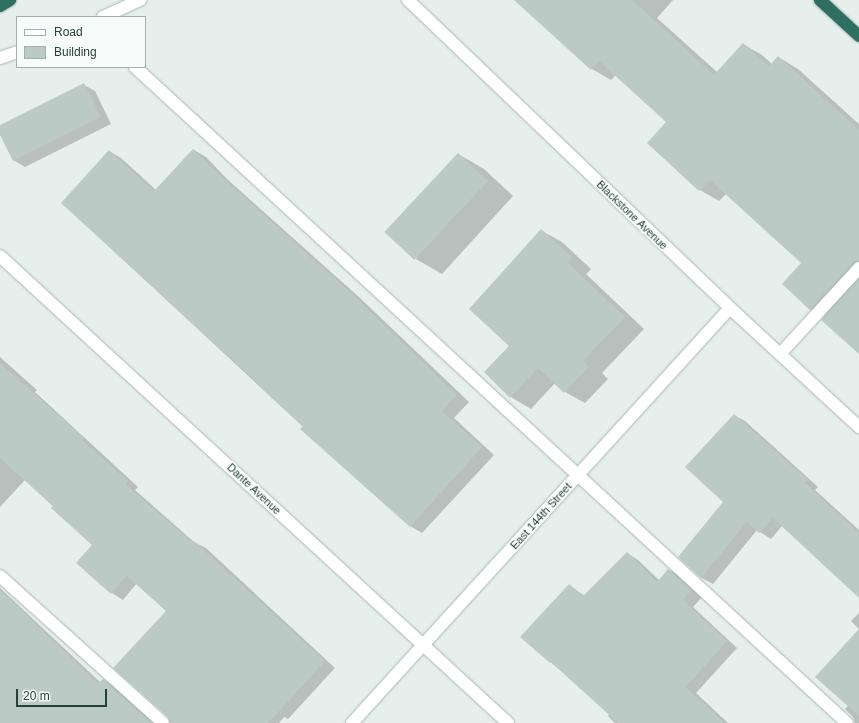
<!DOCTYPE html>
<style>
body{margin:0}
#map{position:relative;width:859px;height:723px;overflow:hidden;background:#e6efeb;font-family:Helvetica,sans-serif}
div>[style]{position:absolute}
.shadow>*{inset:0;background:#0003}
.building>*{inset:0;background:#bbcac4;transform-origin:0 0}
.roads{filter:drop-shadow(0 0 1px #a8b8b2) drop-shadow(0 0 1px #a8b8b2)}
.lane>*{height:12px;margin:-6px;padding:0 6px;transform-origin:6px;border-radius:6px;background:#fff}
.street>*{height:12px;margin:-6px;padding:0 6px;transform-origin:6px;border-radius:6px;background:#fff}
.secondary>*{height:12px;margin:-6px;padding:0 6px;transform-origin:6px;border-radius:6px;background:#fff}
.highway>*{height:12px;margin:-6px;padding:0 6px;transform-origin:6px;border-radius:6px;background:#2f6f62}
span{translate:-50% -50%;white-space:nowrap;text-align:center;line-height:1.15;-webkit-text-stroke:4px #f7fbf9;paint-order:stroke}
.street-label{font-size:11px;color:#24423a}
.legend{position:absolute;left:16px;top:16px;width:130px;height:52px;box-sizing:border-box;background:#f7fbf9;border:1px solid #a3b1ad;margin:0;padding:5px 7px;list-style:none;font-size:12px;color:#24423a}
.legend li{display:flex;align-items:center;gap:8px;height:20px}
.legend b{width:20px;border:1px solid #a3b1ad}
.scale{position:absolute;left:16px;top:689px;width:91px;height:18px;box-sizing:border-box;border:2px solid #24423a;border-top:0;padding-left:5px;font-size:12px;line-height:14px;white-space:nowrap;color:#24423a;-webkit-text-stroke:3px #f7fbf9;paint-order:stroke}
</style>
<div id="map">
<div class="shadow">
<div style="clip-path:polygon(516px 0,673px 0,657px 18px,717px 72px,743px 44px,762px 55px,772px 64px,778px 57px,798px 69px,859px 124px,859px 350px,825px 317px,811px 309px,783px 284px,802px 263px,726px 194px,719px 201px,700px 190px,667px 122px,616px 75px,611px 80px,592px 69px)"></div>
<div style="clip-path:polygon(84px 85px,95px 91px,111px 124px,25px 167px,13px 160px,0 133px,0 126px)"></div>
<div style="clip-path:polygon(194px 150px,206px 157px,227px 179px,360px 298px,469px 402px,454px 418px,494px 455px,422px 533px,410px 526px,62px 203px,109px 151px,121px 158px,156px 190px)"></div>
<div style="clip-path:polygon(458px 154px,484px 169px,513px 196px,442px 274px,416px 259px)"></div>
<div style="clip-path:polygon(542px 231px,562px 242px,591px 269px,586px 274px,644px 329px,602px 373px,608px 379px,585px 403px,565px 392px,555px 383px,531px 409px,511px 397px,485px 372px,510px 346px)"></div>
<div style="clip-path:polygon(0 357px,37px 390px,35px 392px,138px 487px,135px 490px,194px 542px,206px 548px,335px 668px,288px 719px,284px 717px,279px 723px,193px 723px,167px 611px,137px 583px,123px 600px,112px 593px,78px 563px,94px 545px,25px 480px,0 507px)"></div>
<div style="clip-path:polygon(734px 415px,745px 421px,818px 487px,815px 490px,859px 530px,859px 596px,782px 526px,771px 539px,757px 530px,713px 584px,702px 578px,679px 557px,725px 502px)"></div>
<div style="clip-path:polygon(627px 553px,638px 560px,660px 581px,669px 570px,680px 576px,702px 597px,693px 607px,737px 648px,696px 693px,728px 723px,615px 723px,608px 716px,610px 714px,522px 637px,569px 585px,585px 596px)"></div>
<div style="clip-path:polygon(0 588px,100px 682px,103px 680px,113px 685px,154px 723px,0 723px)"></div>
<div style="clip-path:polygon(859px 613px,859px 629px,851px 621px)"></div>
<div style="clip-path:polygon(859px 631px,859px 723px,855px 723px,853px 717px,845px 709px,848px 706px)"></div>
</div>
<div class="building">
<div style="clip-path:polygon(514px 0,632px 0,714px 75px,743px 43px,769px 66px,778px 56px,859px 130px,859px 261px,853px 263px,810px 310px,782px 284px,801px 263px,710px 180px,699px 191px,647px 143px,666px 122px,599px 61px,591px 70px)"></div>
<div style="clip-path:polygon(84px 83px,101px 117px,13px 161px,0 135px,0 125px)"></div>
<div style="clip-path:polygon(193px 149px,215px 171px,348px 290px,457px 395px,442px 411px,482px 447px,410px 527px,300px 429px,303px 426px,262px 389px,263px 388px,61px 203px,109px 150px,154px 191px)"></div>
<div style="left:458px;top:153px;width:41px;height:108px;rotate:43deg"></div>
<div style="clip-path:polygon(541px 229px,572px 257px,567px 262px,625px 317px,583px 361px,589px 367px,564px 393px,538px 368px,510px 398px,484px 372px,509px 346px,469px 309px)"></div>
<div style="clip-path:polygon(859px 279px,859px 354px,821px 320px)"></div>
<div style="clip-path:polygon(0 363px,84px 438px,82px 440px,128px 481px,125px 484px,193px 543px,194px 541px,325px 661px,268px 723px,170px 723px,168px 717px,113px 668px,166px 611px,127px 576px,111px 594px,76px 563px,92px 545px,51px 508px,53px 506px,0 458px)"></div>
<div style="clip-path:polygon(734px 414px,808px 480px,805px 483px,859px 533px,859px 598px,773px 518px,759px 533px,747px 522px,701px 578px,678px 557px,723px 502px,685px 467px)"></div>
<div style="clip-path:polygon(627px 552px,657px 582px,668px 569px,692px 590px,683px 600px,727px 641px,686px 687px,725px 723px,618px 723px,551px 662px,550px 663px,520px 637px,569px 584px,583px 596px)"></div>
<div style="clip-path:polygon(0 590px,98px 683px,103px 679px,152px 723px,0 723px)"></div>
<div style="clip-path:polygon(859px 629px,859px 716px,815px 677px)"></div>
</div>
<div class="roads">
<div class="lane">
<div style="left:135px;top:67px;width:968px;rotate:42.66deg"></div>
<div style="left:780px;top:354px;width:117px;rotate:-47.4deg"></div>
<div style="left:0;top:576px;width:219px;rotate:42deg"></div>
</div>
<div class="street">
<div style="left:408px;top:0;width:446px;rotate:43.7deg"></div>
<div style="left:730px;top:308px;width:176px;rotate:42.7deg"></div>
<div style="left:0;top:256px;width:690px;rotate:42.59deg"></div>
<div style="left:352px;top:723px;width:561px;rotate:-47.67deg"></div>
</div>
<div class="secondary">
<div style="left:103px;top:17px;width:41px;rotate:-24.7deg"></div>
<div style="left:0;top:58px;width:18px;rotate:-19deg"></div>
</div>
<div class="highway">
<div style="left:820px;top:0;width:53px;rotate:42.7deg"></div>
<div style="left:0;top:6px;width:12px;rotate:-31deg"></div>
</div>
</div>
<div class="street-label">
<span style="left:632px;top:215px;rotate:44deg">Blackstone Avenue</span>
<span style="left:254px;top:489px;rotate:43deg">Dante Avenue</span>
<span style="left:541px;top:516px;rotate:-48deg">East 144th Street</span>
</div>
<ul class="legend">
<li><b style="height:5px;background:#fff"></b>Road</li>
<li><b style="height:11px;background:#bbcac4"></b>Building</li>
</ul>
<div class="scale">20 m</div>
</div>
